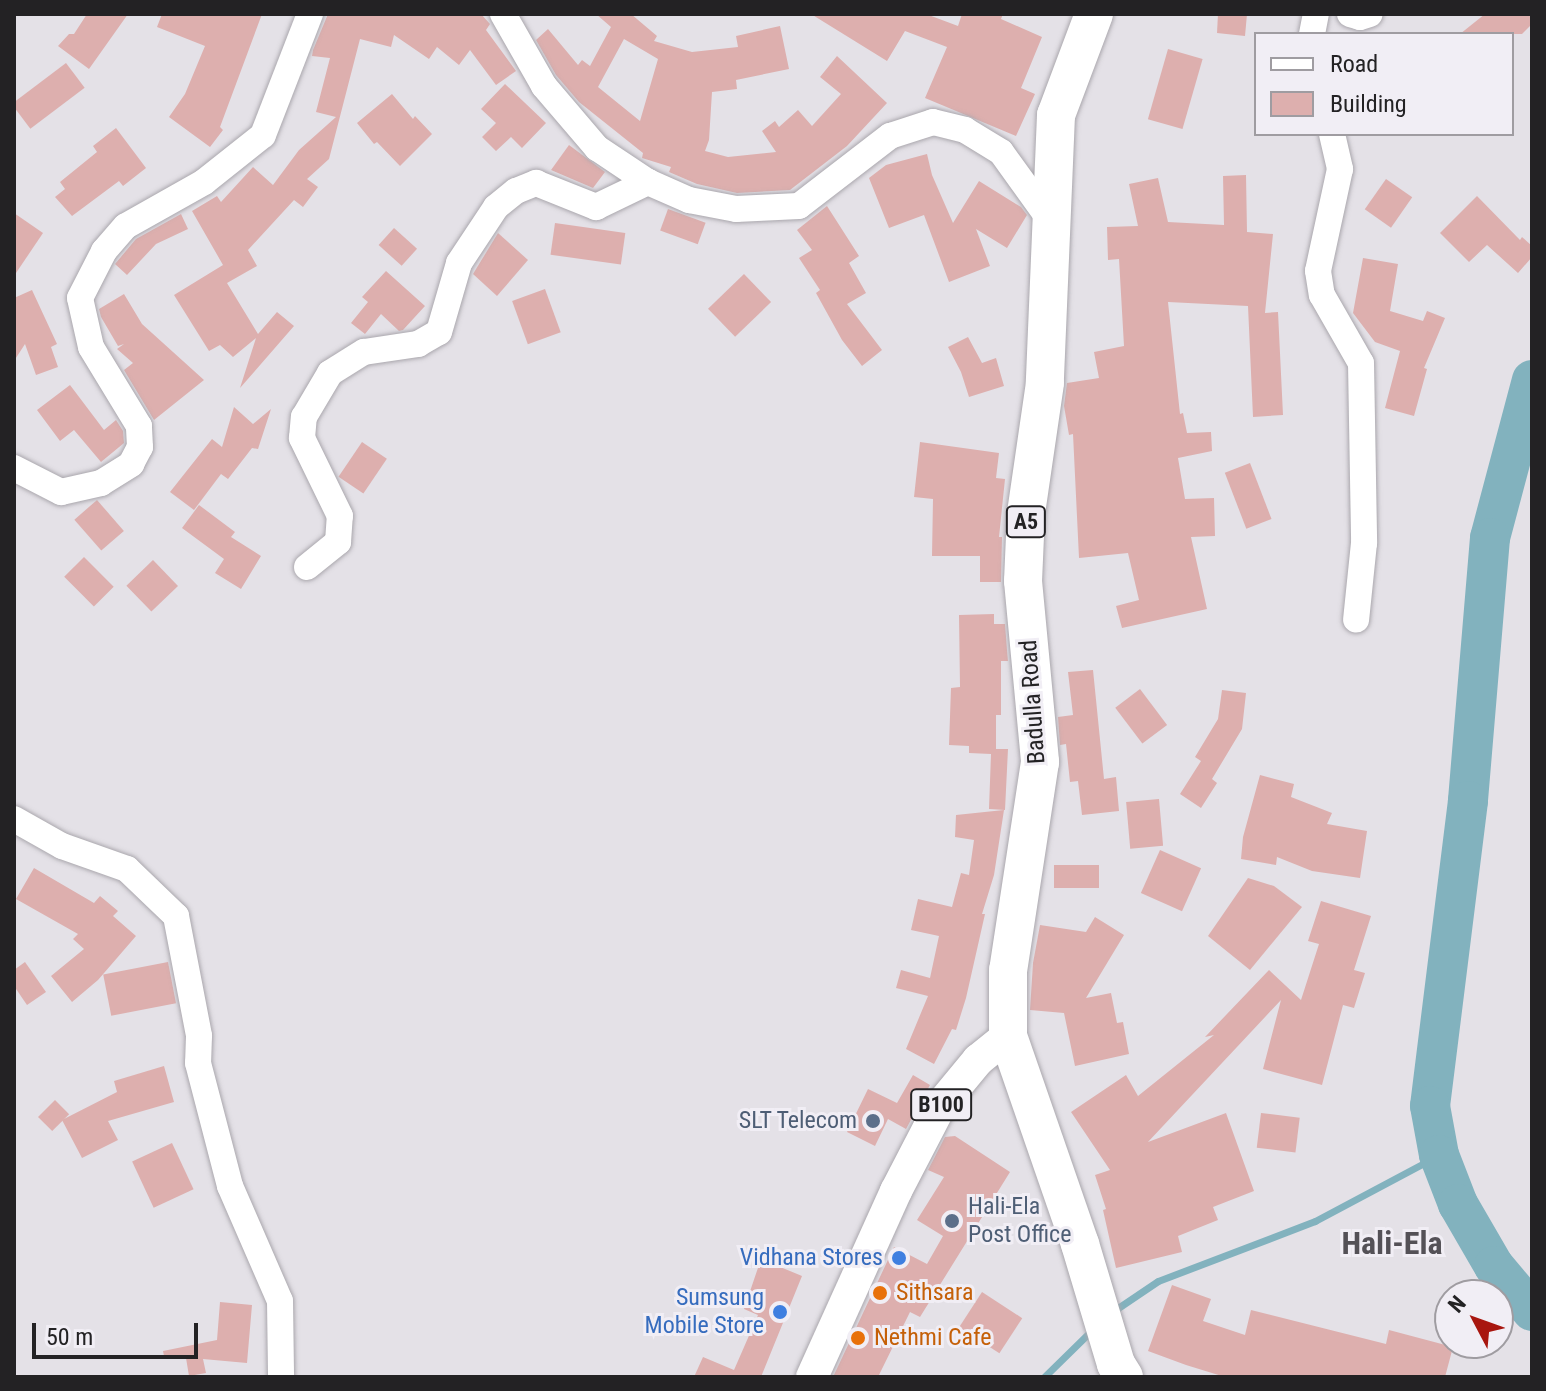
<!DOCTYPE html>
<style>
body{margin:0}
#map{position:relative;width:1546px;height:1391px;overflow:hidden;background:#e4e1e7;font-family:"Roboto Condensed",sans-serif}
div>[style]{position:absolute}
.stream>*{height:7px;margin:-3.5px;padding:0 3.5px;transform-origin:3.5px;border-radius:3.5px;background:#82b2be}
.river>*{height:40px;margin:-20px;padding:0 20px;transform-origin:20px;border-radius:20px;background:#82b2be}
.building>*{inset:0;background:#ddafae;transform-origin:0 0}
.roads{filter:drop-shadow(0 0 2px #aaa7ad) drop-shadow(0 0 2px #aaa7ad)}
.minor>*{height:26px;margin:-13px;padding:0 13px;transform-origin:13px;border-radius:13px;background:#fff}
.major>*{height:32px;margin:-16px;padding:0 16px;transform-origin:16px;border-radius:16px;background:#fff}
.highway>*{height:38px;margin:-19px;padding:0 19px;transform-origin:19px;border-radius:19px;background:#fff}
.dots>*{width:22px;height:22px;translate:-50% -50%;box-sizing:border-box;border:4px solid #f1eef5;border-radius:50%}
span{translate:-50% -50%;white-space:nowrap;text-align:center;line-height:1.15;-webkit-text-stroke:6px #f1eef5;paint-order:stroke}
.shield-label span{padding:2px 6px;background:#f1eef5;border:2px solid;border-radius:6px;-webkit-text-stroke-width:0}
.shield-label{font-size:22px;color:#232224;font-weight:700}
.street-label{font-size:24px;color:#232224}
.service-label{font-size:24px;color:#4e5e75}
.right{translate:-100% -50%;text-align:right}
.left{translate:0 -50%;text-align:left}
.shop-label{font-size:24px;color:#366cbe}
.food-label{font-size:24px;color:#c56008}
.district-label{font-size:32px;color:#545157;font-weight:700}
.frame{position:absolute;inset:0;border:16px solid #232224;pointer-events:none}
.legend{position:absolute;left:1254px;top:32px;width:260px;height:104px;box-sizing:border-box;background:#f1eef5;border:2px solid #9f9ca1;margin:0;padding:10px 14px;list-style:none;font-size:24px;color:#232224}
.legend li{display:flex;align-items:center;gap:16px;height:40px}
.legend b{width:40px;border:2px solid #9f9ca1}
.north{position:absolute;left:1434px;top:1279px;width:80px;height:80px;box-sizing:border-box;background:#f1eef5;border:2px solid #9f9ca1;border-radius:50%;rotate:311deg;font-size:22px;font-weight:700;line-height:32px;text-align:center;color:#232224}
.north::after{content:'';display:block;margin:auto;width:28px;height:36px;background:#a8160f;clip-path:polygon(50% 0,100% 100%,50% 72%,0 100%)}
.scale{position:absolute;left:32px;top:1323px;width:166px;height:36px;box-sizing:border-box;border:4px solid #232224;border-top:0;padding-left:10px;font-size:24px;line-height:28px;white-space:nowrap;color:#232224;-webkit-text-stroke:6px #f1eef5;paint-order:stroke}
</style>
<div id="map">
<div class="stream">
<div style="left:1112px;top:1312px;width:55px;rotate:-34deg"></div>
<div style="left:1158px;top:1281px;width:168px;rotate:-20.9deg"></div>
<div style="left:1315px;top:1221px;width:140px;rotate:-28deg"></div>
<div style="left:1044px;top:1377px;width:70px;rotate:-44.4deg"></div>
</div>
<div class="river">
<div style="left:1532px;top:380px;width:163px;rotate:104.9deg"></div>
<div style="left:1490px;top:538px;width:264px;rotate:94.8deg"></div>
<div style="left:1468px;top:801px;width:307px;rotate:97.1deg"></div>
<div style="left:1430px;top:1106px;width:50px;rotate:79.6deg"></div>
<div style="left:1439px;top:1155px;width:53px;rotate:68.8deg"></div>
<div style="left:1458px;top:1204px;width:72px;rotate:59.9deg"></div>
<div style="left:1494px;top:1266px;width:59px;rotate:49.8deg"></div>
</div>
<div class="building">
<div style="clip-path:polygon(87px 14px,128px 14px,89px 69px,58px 46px,69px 34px,74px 34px)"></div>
<div style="clip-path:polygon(162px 14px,262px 14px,220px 127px,223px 130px,210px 147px,169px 117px,185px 94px,205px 46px,157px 27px)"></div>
<div style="clip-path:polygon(328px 14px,481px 14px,490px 24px,486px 30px,516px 71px,496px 85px,470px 50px,459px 65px,437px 47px,429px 59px,394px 35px,391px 47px,360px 39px,329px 159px,307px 179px,318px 187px,303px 207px,294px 200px,248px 250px,257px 266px,227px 283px,258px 334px,277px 312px,294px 326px,240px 388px,256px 338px,233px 357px,220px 345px,209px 351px,174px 295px,223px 265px,192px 211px,217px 196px,221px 202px,253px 167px,273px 185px,299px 150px,336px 117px,316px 112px,330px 58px,312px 56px,313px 50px)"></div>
<div style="clip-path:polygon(evenodd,596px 14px,631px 14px,657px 36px,654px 41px,692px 52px,738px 47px,736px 36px,780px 26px,789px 69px,736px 80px,737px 89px,712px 92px,709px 140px,705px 151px,728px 157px,776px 152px,762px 131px,775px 121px,779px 127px,798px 110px,812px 126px,841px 94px,820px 77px,837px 56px,887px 103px,847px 146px,790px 190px,737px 193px,697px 184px,669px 172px,671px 167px,642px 158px,643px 153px,579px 102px,556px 75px,536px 40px,548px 29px,578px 65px,582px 60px,590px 66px,611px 27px,596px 14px,624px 39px,658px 59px,640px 121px,598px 87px,624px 39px)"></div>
<div style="clip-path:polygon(811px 14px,926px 14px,958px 26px,962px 14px,1003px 14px,1001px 19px,1042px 37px,1021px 88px,1035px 94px,1016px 136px,925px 98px,947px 47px,905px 31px,887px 61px)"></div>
<div style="clip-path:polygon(1218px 14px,1247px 14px,1245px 36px,1217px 33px)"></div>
<div style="clip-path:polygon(1485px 14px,1532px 14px,1532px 24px,1522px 34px,1460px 34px)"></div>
<div style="left:1168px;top:49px;width:36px;height:73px;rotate:16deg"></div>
<div style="left:66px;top:63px;width:31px;height:68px;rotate:53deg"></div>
<div style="clip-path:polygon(505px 84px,546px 123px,522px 148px,511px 137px,496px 151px,482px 137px,496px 123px,481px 109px)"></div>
<div style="clip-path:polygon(392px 94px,413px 119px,415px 116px,432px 134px,400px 166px,377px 142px,374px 144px,357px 123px)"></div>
<div style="clip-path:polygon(116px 128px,146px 168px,123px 186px,119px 181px,72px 216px,55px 197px,65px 189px,60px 182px,97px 152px,93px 146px)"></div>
<div style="clip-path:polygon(569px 145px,605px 172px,593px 188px,551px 170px)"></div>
<div style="clip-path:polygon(927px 154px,932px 175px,953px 223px,979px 181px,1021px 207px,1027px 215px,1007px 248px,976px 229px,990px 266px,949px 282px,924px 215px,889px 228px,869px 178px,886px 165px)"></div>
<div style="clip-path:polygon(1246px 175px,1247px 232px,1273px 234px,1265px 313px,1278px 312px,1283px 415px,1253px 417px,1248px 306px,1168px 302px,1180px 414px,1183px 413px,1187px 433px,1211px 432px,1212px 451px,1178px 458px,1185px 499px,1214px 498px,1215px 536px,1191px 537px,1207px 609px,1122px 628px,1116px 606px,1139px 600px,1128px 553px,1079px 558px,1073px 434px,1069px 435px,1064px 406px,1067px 383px,1099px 378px,1094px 352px,1124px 346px,1119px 259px,1108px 260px,1107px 227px,1138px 226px,1129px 184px,1158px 178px,1168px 222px,1224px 225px,1223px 176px)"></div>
<div style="left:1386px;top:179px;width:32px;height:37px;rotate:35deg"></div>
<div style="clip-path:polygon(1477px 196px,1520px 240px,1522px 237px,1532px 246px,1532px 257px,1518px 273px,1487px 245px,1469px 262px,1440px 233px)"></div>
<div style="clip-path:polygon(827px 206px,859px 256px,849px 263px,866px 293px,847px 304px,882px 350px,862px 366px,842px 340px,816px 293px,820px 290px,799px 258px,812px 250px,797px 230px)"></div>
<div style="left:668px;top:209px;width:40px;height:23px;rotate:20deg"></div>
<div style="clip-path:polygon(14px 213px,43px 233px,14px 276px)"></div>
<div style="clip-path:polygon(181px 214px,188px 229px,156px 244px,127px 275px,115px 264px,136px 239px)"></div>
<div style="left:555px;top:223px;width:71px;height:32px;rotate:8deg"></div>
<div style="left:394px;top:228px;width:31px;height:23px;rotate:42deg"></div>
<div style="clip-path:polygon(498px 233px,528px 260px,497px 296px,473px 274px)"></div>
<div style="clip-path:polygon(1363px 258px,1398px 264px,1390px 311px,1423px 321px,1427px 311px,1445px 318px,1424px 368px,1427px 369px,1414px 416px,1385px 408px,1400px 351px,1375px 342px,1353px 313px)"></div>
<div style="clip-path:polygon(386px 271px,425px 306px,403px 330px,399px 331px,381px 314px,365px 334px,351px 323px,368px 302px,362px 297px)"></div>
<div style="left:744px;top:274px;width:39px;height:50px;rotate:46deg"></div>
<div style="left:545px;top:289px;width:46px;height:35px;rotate:70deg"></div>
<div style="clip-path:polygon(32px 290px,57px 344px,51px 347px,58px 367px,36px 375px,25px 344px,14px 361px,14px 298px)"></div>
<div style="clip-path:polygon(124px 294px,142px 324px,204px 380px,154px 420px,124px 370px,133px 363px,117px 349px,124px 344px,118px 346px,101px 317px,99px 309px)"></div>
<div style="clip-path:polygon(968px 337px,982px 363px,996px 358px,1004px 386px,969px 397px,961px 372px,948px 347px)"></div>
<div style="clip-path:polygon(70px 385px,104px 430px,116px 420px,123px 431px,124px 443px,101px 462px,74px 430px,60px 441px,37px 410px)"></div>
<div style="clip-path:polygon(234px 407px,253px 424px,271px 409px,258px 449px,252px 448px,228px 479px,221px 474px,194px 510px,170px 492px,212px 439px,222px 447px)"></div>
<div style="left:362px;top:442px;width:30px;height:42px;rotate:34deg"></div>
<div style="clip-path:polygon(920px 442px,999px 453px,996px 478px,1005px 479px,999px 537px,1002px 537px,1001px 582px,980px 582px,980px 556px,932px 556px,933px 499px,914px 497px)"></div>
<div style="left:1250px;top:463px;width:60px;height:27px;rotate:69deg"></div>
<div style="left:97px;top:500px;width:41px;height:30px;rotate:49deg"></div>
<div style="clip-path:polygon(199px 505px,235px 532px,231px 537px,261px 556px,241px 589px,215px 573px,224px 559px,182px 528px)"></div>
<div style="left:84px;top:557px;width:42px;height:28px;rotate:45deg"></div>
<div style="left:153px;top:560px;width:36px;height:37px;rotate:46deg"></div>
<div style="clip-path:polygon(994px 614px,994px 624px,1005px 624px,1007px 650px,1008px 661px,1001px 661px,1001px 715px,996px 715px,996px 749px,1008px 749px,1005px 810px,989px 809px,991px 754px,969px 753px,969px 746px,949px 745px,951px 688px,960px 687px,959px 615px)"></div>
<div style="clip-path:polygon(1093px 670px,1104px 779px,1116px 777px,1119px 811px,1082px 815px,1078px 781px,1070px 782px,1066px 744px,1060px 745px,1058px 717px,1073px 715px,1068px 672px)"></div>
<div style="left:1140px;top:689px;width:45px;height:31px;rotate:53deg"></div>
<div style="clip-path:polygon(1222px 690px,1246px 693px,1242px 729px,1212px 779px,1217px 783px,1201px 808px,1180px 794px,1201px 761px,1195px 757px,1218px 719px)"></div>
<div style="clip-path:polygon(1260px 775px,1294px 784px,1291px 797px,1332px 813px,1327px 824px,1367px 831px,1360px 878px,1312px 871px,1277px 857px,1276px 865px,1241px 859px,1243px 837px)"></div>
<div style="left:1159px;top:799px;width:47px;height:33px;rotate:85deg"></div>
<div style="clip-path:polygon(1004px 810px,994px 875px,982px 914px,985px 914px,966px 998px,956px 1030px,952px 1029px,934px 1064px,906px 1049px,928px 996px,896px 988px,901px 970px,930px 978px,939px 936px,911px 930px,918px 899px,952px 907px,961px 873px,969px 875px,974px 840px,955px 837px,956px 815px)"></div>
<div style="left:1160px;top:850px;width:45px;height:47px;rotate:24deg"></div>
<div style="left:1099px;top:865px;width:23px;height:45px;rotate:90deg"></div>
<div style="clip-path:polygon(34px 868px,94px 903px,100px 896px,118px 911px,113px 916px,136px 936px,98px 980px,72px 1002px,51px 976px,84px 949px,73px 939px,78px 934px,16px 899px)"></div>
<div style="clip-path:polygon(1248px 878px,1274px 886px,1302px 907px,1250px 970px,1208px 936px)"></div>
<div style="clip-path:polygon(1321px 901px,1371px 916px,1354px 970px,1365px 973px,1354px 1008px,1343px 1005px,1322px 1085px,1263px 1069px,1281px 1000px,1148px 1142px,1226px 1113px,1254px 1191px,1213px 1207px,1218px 1220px,1178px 1236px,1182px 1252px,1116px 1268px,1103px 1210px,1106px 1209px,1095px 1175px,1110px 1170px,1071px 1112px,1126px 1075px,1138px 1096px,1214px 1035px,1205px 1037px,1269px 970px,1301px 1000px,1319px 944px,1308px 941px)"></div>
<div style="clip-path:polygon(1095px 917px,1124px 935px,1086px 998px,1111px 993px,1117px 1023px,1123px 1022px,1129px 1054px,1075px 1066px,1064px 1013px,1030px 1010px,1033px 963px,1040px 925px,1086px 932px)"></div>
<div style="clip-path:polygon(25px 962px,46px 992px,27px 1005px,14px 986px,14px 970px)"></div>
<div style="left:168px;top:962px;width:42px;height:66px;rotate:79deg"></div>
<div style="clip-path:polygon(164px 1066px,174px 1102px,108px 1121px,118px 1140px,82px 1158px,62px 1120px,117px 1092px,114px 1081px)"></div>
<div style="clip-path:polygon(913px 1075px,930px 1085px,906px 1129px,888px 1119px,875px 1146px,847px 1132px,868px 1089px,897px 1103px)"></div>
<div style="left:55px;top:1100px;width:20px;height:24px;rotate:45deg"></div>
<div style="left:1261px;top:1113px;width:39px;height:35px;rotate:7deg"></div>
<div style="clip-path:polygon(955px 1136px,1010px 1172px,920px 1317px,910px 1312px,878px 1377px,833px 1377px,894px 1247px,927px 1264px,943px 1236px,917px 1220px,944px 1177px,928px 1170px,945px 1137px)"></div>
<div style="left:172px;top:1143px;width:51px;height:44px;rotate:65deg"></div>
<div style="clip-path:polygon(761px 1259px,802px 1276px,761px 1377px,694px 1377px,703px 1357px,734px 1370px,758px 1315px,744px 1309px)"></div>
<div style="clip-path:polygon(1172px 1285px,1211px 1299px,1203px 1321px,1245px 1335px,1251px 1310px,1386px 1344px,1389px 1330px,1453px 1347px,1445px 1377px,1225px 1377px,1186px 1365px,1148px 1351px)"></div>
<div style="left:982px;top:1292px;width:48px;height:42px;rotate:33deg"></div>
<div style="clip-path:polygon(220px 1302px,252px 1305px,247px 1363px,203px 1359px,206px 1373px,189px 1376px,186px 1358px,164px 1356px,163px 1351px,217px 1340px)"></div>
</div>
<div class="roads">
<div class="minor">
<div style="left:503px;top:14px;width:83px;rotate:60.3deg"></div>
<div style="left:544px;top:86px;width:82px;rotate:49.5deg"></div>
<div style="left:597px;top:148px;width:61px;rotate:33.7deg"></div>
<div style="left:648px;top:182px;width:45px;rotate:23.7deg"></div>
<div style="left:689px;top:200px;width:48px;rotate:10.8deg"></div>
<div style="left:736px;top:209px;width:63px;rotate:-2.7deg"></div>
<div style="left:799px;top:206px;width:115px;rotate:-37.6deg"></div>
<div style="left:890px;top:136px;width:45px;rotate:-18deg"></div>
<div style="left:933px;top:122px;width:33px;rotate:14deg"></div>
<div style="left:965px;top:130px;width:42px;rotate:31.4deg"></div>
<div style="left:1001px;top:152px;width:84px;rotate:54.2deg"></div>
<div style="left:1350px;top:14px;width:10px;rotate:17deg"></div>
<div style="left:1360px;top:17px;width:10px;rotate:-17deg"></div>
<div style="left:1312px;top:34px;width:20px;rotate:-79deg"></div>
<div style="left:1332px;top:134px;width:36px;rotate:77deg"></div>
<div style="left:1340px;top:169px;width:104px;rotate:102.2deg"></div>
<div style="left:1318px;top:271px;width:24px;rotate:81deg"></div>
<div style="left:1322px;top:295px;width:78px;rotate:60.2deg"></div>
<div style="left:1361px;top:363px;width:180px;rotate:89deg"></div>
<div style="left:1364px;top:543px;width:77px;rotate:95.9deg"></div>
<div style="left:14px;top:468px;width:53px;rotate:27.1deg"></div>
<div style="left:61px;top:492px;width:41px;rotate:-12.7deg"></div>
<div style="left:101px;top:483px;width:36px;rotate:-32deg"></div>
<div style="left:131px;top:464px;width:19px;rotate:-62deg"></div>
<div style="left:140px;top:447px;width:21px;rotate:-93deg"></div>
<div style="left:139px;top:426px;width:92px;rotate:-121.3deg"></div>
<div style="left:91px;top:347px;width:50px;rotate:-102.7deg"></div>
<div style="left:80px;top:298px;width:53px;rotate:-62.9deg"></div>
<div style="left:104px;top:251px;width:33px;rotate:-49deg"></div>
<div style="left:126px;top:226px;width:90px;rotate:-29.4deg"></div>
<div style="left:204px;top:182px;width:75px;rotate:-38.5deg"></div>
<div style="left:263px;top:135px;width:130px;rotate:-68.8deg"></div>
<div style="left:307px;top:567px;width:40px;rotate:-39deg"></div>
<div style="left:338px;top:542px;width:26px;rotate:-86deg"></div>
<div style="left:340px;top:516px;width:87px;rotate:-116deg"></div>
<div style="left:302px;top:438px;width:21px;rotate:-85deg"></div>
<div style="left:304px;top:417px;width:51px;rotate:-59.4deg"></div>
<div style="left:330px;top:373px;width:40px;rotate:-32deg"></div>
<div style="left:364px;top:352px;width:55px;rotate:-8.4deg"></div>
<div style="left:418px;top:344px;width:24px;rotate:-30deg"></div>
<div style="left:439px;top:332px;width:72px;rotate:-73.8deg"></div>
<div style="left:459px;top:263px;width:67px;rotate:-56.5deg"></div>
<div style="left:496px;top:207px;width:26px;rotate:-39deg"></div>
<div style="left:516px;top:191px;width:22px;rotate:-22deg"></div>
<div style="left:536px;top:183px;width:65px;rotate:21.8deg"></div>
<div style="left:596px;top:207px;width:58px;rotate:-25.7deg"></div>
<div style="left:14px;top:819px;width:55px;rotate:29.4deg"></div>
<div style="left:62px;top:846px;width:69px;rotate:19.5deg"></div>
<div style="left:127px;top:869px;width:68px;rotate:43.8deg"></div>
<div style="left:176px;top:916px;width:122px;rotate:79.1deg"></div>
<div style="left:199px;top:1036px;width:27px;rotate:92deg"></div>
<div style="left:198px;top:1063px;width:127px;rotate:75.4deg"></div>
<div style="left:230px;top:1186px;width:125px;rotate:66.5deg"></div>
<div style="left:280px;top:1301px;width:76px;rotate:89.2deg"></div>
</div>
<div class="major">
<div style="left:812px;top:1377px;width:204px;rotate:-65.7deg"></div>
<div style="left:896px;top:1191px;width:96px;rotate:-62.6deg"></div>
<div style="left:940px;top:1106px;width:60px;rotate:-50.4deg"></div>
<div style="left:978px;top:1060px;width:38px;rotate:-39deg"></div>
</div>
<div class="highway">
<div style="left:1094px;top:14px;width:108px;rotate:110.6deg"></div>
<div style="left:1056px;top:115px;width:268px;rotate:92.4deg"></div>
<div style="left:1045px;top:383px;width:131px;rotate:98.3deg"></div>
<div style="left:1026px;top:513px;width:68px;rotate:92.5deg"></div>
<div style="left:1023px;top:581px;width:182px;rotate:84.6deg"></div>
<div style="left:1040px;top:762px;width:210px;rotate:98.7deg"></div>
<div style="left:1008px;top:970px;width:66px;rotate:90deg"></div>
<div style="left:1008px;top:1036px;width:220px;rotate:70.9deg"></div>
<div style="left:1080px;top:1244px;width:125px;rotate:73.3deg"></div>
<div style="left:1116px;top:1364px;width:15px;rotate:58deg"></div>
</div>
</div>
<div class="dots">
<div style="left:873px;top:1121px;background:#5c6f8a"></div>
<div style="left:952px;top:1221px;background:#5c6f8a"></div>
<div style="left:899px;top:1258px;background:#3f7fe0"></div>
<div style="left:880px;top:1293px;background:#e8710a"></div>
<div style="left:780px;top:1312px;background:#3f7fe0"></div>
<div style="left:858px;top:1338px;background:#e8710a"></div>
</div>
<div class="shield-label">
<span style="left:1026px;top:522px">A5</span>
<span style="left:941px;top:1105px">B100</span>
</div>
<div class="street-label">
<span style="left:1033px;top:702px;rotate:-94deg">Badulla Road</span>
</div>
<div class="service-label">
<span class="right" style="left:857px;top:1121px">SLT Telecom</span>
<span class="left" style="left:968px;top:1221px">Hali-Ela<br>Post Office</span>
</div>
<div class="shop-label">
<span class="right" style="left:883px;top:1258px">Vidhana Stores</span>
<span class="right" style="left:764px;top:1312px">Sumsung<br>Mobile Store</span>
</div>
<div class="food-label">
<span class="left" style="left:896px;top:1293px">Sithsara</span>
<span class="left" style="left:874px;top:1338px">Nethmi Cafe</span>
</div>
<div class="district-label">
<span style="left:1392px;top:1243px">Hali-Ela</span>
</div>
<div class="frame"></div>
<ul class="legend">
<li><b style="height:10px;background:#fff"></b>Road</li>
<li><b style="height:22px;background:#ddafae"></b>Building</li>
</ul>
<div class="north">N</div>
<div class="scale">50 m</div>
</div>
